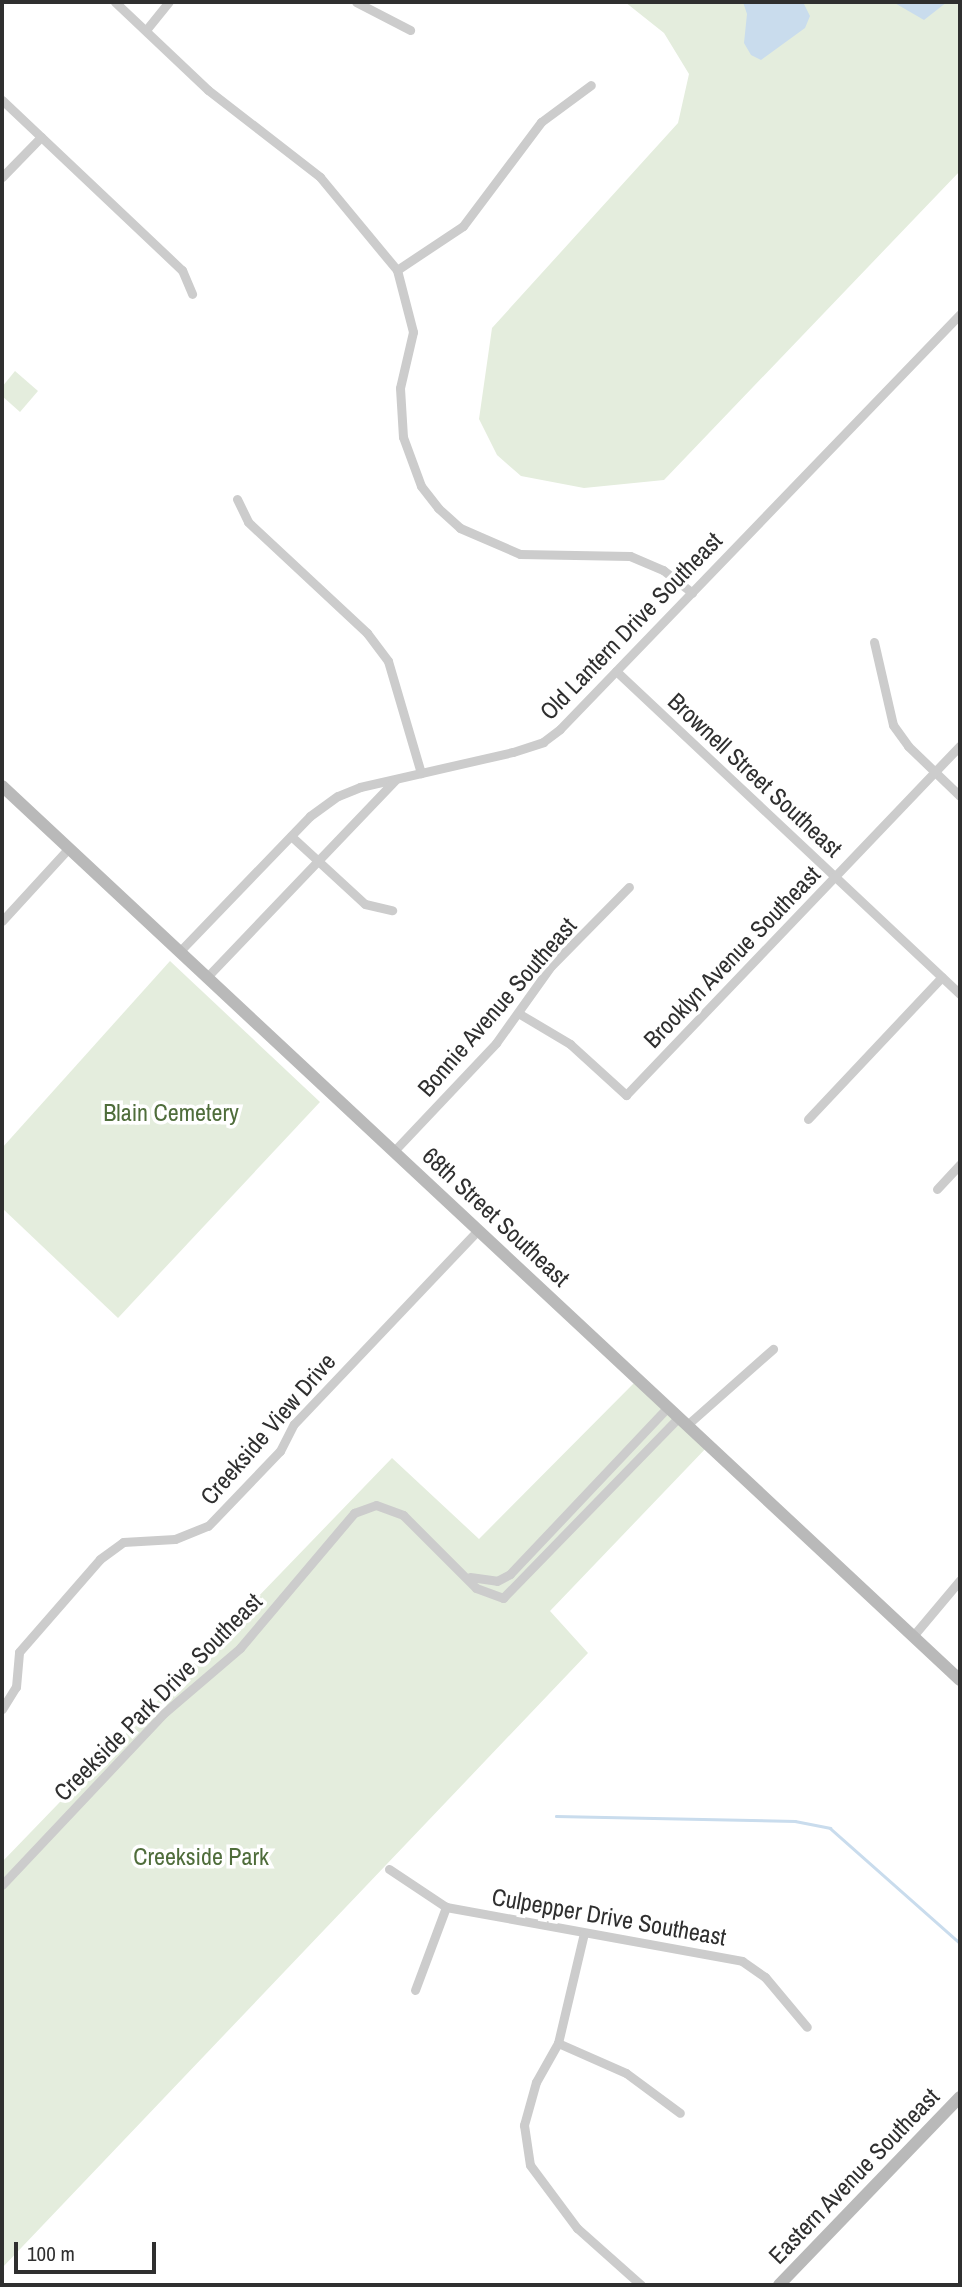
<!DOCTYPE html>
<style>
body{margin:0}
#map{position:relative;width:962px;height:2287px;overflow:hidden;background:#fff;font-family:"Archivo Narrow",sans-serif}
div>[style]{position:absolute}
.green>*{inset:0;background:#e4eddd}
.water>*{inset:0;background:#c9dced}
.stream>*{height:2.5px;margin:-1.25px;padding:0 1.25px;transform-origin:1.25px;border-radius:1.25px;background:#c9dced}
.street>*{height:9px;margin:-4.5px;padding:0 4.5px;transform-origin:4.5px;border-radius:4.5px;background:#ccc}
.secondary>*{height:12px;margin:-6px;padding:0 6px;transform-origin:6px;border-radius:6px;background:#b9b9b9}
span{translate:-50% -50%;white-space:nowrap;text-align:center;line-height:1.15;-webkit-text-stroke:7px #fff;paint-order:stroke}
.street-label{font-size:24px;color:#2f2f2f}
.park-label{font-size:24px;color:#4f6d3b}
.frame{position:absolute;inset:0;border:4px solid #2f2f2f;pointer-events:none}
.scale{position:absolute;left:14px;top:2242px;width:142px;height:32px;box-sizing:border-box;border:4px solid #2f2f2f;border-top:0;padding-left:9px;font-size:21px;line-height:24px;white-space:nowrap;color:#2f2f2f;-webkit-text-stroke:5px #fff;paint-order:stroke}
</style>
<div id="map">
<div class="green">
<div style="clip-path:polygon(625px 2px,960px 2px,960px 171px,664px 480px,584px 488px,521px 476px,497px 455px,479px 419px,492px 328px,678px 123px,689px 74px,664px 33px)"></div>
<div style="clip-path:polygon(15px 371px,38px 391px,20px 412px,2px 396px,2px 387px)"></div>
<div style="clip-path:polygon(170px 961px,320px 1102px,118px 1318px,2px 1208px,2px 1148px)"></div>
<div style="clip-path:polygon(638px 1379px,709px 1445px,550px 1611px,588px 1653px,2px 2268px,2px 1862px,392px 1458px,479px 1539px)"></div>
</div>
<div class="water">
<div style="clip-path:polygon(743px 2px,803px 2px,810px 16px,805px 28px,761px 60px,751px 55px,744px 43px,747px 14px)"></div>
<div style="clip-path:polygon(893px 2px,947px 2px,924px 20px)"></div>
</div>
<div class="stream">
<div style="left:556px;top:1816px;width:239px;rotate:1.2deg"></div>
<div style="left:795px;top:1821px;width:36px;rotate:11deg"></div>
<div style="left:830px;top:1828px;width:174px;rotate:41.5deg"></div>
</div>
<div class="street">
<div style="left:115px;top:2px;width:128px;rotate:43.4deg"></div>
<div style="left:208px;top:90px;width:142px;rotate:37.8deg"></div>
<div style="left:320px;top:177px;width:121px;rotate:50.4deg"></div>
<div style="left:397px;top:270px;width:64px;rotate:75.5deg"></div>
<div style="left:413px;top:332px;width:57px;rotate:103.1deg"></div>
<div style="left:400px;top:388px;width:49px;rotate:86.5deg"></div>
<div style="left:403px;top:437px;width:52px;rotate:69.8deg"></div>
<div style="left:421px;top:486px;width:28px;rotate:52deg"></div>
<div style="left:438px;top:508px;width:30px;rotate:42deg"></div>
<div style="left:460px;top:528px;width:65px;rotate:23.4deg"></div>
<div style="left:520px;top:554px;width:110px;rotate:1deg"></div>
<div style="left:630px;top:556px;width:36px;rotate:23deg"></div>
<div style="left:663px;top:570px;width:37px;rotate:38deg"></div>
<div style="left:356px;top:2px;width:61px;rotate:27.4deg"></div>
<div style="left:146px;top:30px;width:36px;rotate:-51deg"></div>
<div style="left:2px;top:100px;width:248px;rotate:43.4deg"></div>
<div style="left:182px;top:270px;width:26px;rotate:67deg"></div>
<div style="left:2px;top:177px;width:56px;rotate:-45.7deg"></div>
<div style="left:397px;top:270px;width:79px;rotate:-33.7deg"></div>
<div style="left:463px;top:226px;width:130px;rotate:-53.1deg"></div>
<div style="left:541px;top:122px;width:62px;rotate:-36.5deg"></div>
<div style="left:237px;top:499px;width:25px;rotate:64deg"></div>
<div style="left:248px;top:522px;width:163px;rotate:43deg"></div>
<div style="left:367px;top:633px;width:35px;rotate:53deg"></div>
<div style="left:388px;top:661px;width:117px;rotate:73.6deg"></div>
<div style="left:874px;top:642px;width:85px;rotate:77.1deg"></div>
<div style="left:893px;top:725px;width:26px;rotate:54deg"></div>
<div style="left:908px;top:746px;width:72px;rotate:43.9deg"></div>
<div style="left:616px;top:671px;width:472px;rotate:43.2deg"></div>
<div style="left:291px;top:836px;width:100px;rotate:42.6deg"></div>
<div style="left:365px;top:904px;width:28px;rotate:13deg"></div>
<div style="left:2px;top:921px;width:99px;rotate:-47.5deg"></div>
<div style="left:180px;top:951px;width:187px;rotate:-46.1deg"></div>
<div style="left:310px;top:816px;width:34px;rotate:-36deg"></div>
<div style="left:338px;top:796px;width:24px;rotate:-22deg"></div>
<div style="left:360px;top:787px;width:157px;rotate:-12.9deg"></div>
<div style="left:513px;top:752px;width:32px;rotate:-18deg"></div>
<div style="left:543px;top:742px;width:21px;rotate:-37deg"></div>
<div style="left:560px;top:729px;width:576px;rotate:-46.05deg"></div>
<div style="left:207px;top:977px;width:274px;rotate:-46.3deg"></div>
<div style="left:518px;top:1013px;width:61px;rotate:30.8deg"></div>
<div style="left:570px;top:1044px;width:76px;rotate:42.3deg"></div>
<div style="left:626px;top:1095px;width:483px;rotate:-46.3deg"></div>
<div style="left:808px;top:1119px;width:195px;rotate:-46.7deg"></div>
<div style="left:394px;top:1151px;width:149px;rotate:-46.6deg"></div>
<div style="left:496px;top:1043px;width:95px;rotate:-54.5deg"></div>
<div style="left:551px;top:966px;width:111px;rotate:-45.4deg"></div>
<div style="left:937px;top:1189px;width:34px;rotate:-47deg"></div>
<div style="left:687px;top:1425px;width:115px;rotate:-41.5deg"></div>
<div style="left:470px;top:1577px;width:27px;rotate:8deg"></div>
<div style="left:497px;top:1581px;width:15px;rotate:-28deg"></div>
<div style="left:510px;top:1574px;width:230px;rotate:-46.6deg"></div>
<div style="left:913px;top:1636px;width:73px;rotate:-50deg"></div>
<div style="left:2px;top:1709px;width:26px;rotate:-58deg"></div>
<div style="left:16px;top:1687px;width:35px;rotate:-85deg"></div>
<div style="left:19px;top:1652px;width:123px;rotate:-48.9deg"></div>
<div style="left:100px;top:1559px;width:29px;rotate:-36deg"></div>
<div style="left:123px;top:1542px;width:52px;rotate:-3.3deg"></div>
<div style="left:175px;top:1539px;width:35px;rotate:-22deg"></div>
<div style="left:208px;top:1526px;width:104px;rotate:-46.2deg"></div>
<div style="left:280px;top:1451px;width:30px;rotate:-63deg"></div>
<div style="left:294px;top:1424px;width:267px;rotate:-46.5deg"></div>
<div style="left:389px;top:1869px;width:69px;rotate:33.7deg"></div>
<div style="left:446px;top:1907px;width:301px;rotate:10.3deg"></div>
<div style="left:742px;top:1961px;width:28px;rotate:35deg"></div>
<div style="left:765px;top:1977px;width:65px;rotate:50deg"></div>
<div style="left:2px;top:1885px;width:236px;rotate:-46.7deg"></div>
<div style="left:164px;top:1713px;width:100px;rotate:-40.5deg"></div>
<div style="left:240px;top:1648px;width:177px;rotate:-49.8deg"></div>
<div style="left:354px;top:1513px;width:23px;rotate:-20deg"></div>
<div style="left:376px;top:1505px;width:29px;rotate:20deg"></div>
<div style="left:403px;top:1515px;width:103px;rotate:45deg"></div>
<div style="left:476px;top:1588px;width:29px;rotate:20deg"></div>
<div style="left:503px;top:1598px;width:252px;rotate:-45.8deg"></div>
<div style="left:584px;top:1933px;width:113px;rotate:103.3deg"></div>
<div style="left:558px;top:2043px;width:45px;rotate:119.4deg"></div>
<div style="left:536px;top:2082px;width:45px;rotate:105.6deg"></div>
<div style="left:524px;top:2125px;width:40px;rotate:81.5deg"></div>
<div style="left:530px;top:2165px;width:79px;rotate:53.3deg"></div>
<div style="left:577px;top:2228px;width:86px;rotate:41.7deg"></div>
<div style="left:415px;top:1990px;width:89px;rotate:-69.5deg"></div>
<div style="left:558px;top:2043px;width:74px;rotate:23.8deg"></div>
<div style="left:626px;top:2073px;width:67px;rotate:36.5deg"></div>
</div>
<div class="secondary">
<div style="left:2px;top:786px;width:1310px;rotate:43.02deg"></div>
<div style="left:779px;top:2285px;width:261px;rotate:-46.1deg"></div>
</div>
<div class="street-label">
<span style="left:631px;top:626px;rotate:-46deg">Old Lantern Drive Southeast</span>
<span style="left:755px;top:775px;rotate:43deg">Brownell Street Southeast</span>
<span style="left:732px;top:957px;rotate:-46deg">Brooklyn Avenue Southeast</span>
<span style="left:497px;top:1007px;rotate:-49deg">Bonnie Avenue Southeast</span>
<span style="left:496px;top:1217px;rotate:43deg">68th Street Southeast</span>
<span style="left:268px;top:1429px;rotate:-49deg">Creekside View Drive</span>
<span style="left:158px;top:1697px;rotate:-45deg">Creekside Park Drive Southeast</span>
<span style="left:609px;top:1917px;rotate:10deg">Culpepper Drive Southeast</span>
<span style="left:854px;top:2176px;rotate:-46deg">Eastern Avenue Southeast</span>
</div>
<div class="park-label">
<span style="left:171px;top:1113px">Blain Cemetery</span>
<span style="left:201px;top:1857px">Creekside Park</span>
</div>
<div class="frame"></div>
<div class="scale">100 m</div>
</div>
